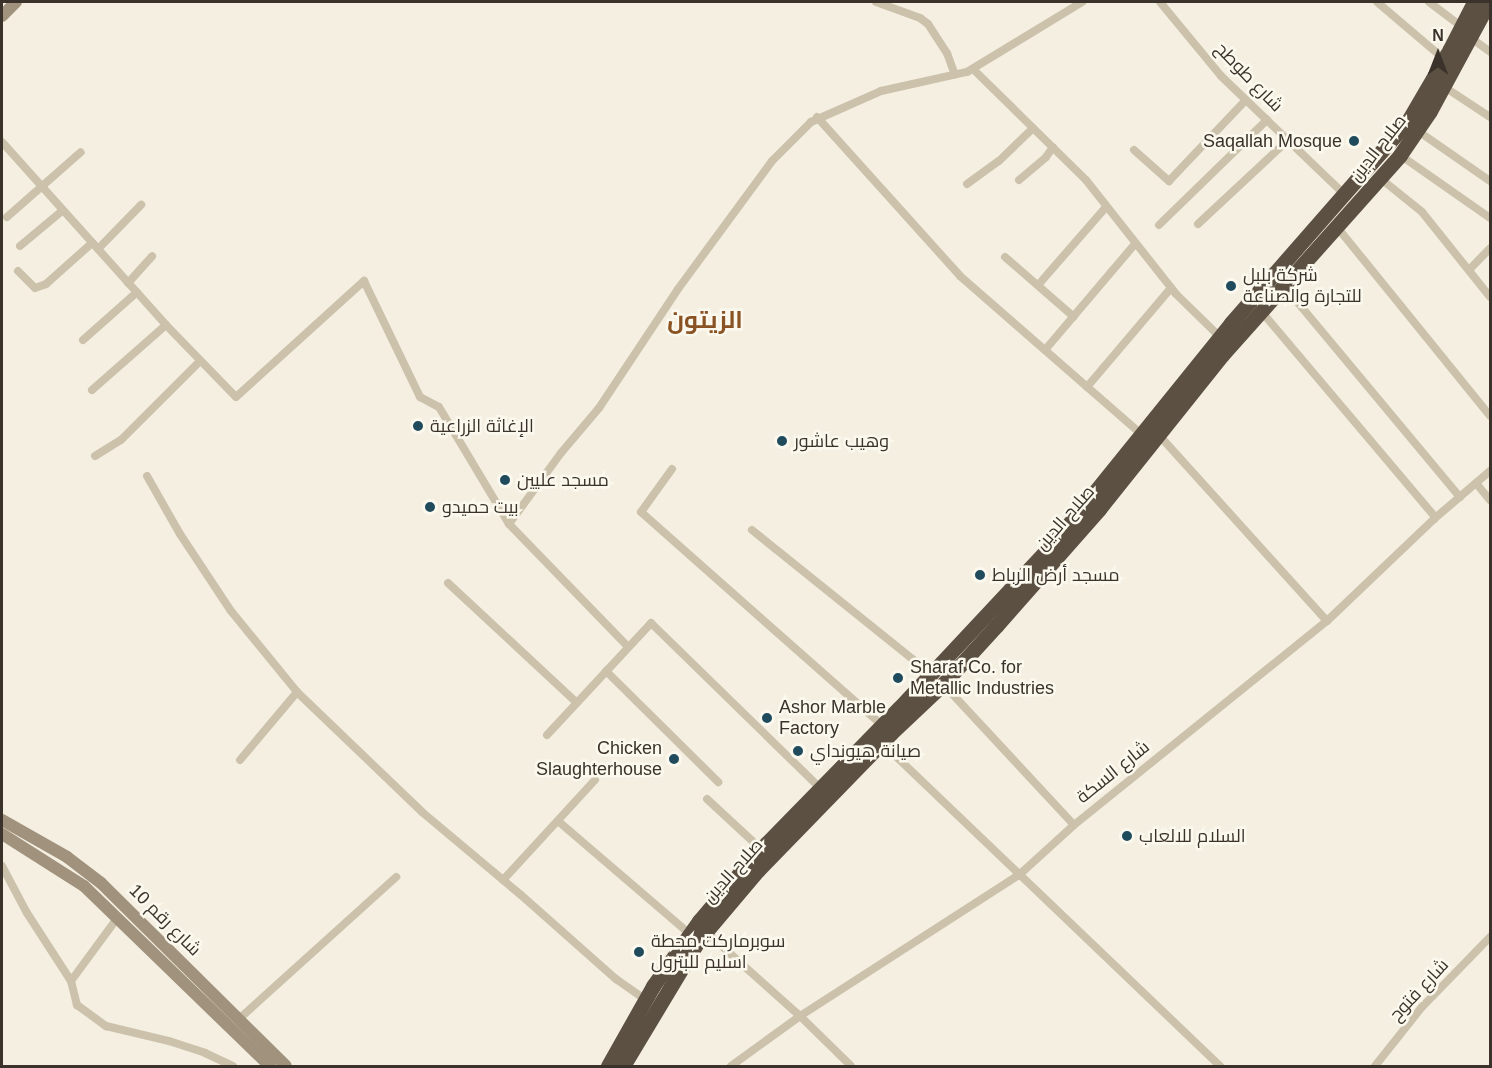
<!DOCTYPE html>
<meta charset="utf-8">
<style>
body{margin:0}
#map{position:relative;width:1492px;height:1068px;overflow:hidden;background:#f4efe1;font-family:Helvetica,Cairo,sans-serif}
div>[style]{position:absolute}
.street>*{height:8px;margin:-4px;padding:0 4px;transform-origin:4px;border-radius:4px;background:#ccc2ac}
.secondary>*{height:12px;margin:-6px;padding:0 6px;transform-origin:6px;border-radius:6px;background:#a0927d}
.highway>*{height:15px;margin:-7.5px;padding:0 7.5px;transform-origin:7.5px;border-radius:7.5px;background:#5b5042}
.dots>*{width:16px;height:16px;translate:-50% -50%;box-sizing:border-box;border:3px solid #fbf8ee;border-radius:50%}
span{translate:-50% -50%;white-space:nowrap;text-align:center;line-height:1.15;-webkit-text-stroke:5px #fbf8ee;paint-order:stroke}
.street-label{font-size:18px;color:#3b332b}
.poi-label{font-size:18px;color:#3b332b}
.right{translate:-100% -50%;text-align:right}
.left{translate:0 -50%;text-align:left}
.district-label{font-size:24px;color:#8a5324;font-weight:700}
.frame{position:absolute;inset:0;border:3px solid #3b332b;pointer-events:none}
.north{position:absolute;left:1408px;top:24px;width:60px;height:60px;-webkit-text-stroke:4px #fbf8ee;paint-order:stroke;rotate:0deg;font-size:16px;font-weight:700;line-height:24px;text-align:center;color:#3b332b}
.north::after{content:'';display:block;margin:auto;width:21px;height:27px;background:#3b332b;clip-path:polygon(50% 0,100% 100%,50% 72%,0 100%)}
</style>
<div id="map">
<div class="street">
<div style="left:876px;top:2px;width:47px;rotate:20deg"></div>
<div style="left:920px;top:18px;width:10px;rotate:37deg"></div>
<div style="left:928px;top:24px;width:35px;rotate:57deg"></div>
<div style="left:947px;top:53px;width:23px;rotate:70deg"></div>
<div style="left:1160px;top:2px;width:96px;rotate:50.5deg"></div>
<div style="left:1221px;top:76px;width:172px;rotate:43.8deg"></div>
<div style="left:1377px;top:2px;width:88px;rotate:40.4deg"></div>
<div style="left:1429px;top:2px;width:40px;rotate:37deg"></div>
<div style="left:1471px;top:38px;width:24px;rotate:36deg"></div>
<div style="left:973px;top:69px;width:158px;rotate:44.5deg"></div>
<div style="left:1086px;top:180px;width:145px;rotate:51.7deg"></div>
<div style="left:1176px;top:294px;width:62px;rotate:44.3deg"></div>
<div style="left:1443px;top:86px;width:56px;rotate:33.4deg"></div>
<div style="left:817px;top:117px;width:214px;rotate:48deg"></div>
<div style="left:960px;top:276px;width:240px;rotate:41.1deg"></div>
<div style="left:1418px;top:131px;width:88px;rotate:34.8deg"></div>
<div style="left:2px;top:142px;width:246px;rotate:48.1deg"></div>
<div style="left:166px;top:325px;width:100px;rotate:45.8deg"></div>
<div style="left:236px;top:397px;width:173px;rotate:-42.2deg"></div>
<div style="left:364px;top:281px;width:129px;rotate:64.2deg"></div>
<div style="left:420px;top:397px;width:21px;rotate:28deg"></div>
<div style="left:439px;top:407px;width:136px;rotate:59.1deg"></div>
<div style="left:509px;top:524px;width:171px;rotate:45.9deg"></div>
<div style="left:1134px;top:150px;width:47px;rotate:41.5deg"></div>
<div style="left:1169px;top:181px;width:112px;rotate:-46.5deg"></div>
<div style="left:1400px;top:155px;width:110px;rotate:35deg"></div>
<div style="left:1380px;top:178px;width:54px;rotate:39deg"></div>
<div style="left:1422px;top:212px;width:109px;rotate:51.3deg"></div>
<div style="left:1019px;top:180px;width:35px;rotate:-40deg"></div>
<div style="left:1046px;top:157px;width:12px;rotate:-55deg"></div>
<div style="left:967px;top:184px;width:39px;rotate:-36deg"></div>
<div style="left:999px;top:161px;width:47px;rotate:-44.1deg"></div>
<div style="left:7px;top:217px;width:98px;rotate:-41.3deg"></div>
<div style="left:1198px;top:224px;width:123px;rotate:-43deg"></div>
<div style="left:1159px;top:225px;width:151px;rotate:-44.2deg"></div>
<div style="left:1337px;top:227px;width:243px;rotate:51deg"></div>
<div style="left:20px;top:246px;width:55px;rotate:-39.8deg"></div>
<div style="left:98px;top:249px;width:62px;rotate:-45.7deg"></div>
<div style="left:1005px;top:257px;width:91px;rotate:41deg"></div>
<div style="left:1469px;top:270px;width:30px;rotate:-46deg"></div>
<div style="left:18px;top:271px;width:24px;rotate:45deg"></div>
<div style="left:35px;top:288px;width:12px;rotate:-20deg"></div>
<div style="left:46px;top:284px;width:62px;rotate:-41.7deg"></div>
<div style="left:128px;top:283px;width:36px;rotate:-48deg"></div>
<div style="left:1039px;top:284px;width:102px;rotate:-49deg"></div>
<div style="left:1284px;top:286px;width:275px;rotate:50.2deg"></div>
<div style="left:1261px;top:311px;width:268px;rotate:49.8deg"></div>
<div style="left:1434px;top:516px;width:3px;rotate:90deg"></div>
<div style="left:83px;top:340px;width:72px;rotate:-41.6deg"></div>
<div style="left:1045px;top:350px;width:139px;rotate:-49.7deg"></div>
<div style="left:1087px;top:387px;width:130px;rotate:-49.7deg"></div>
<div style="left:92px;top:390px;width:98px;rotate:-41.3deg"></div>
<div style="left:1158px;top:434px;width:252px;rotate:47.9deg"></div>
<div style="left:95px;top:456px;width:31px;rotate:-32deg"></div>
<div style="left:121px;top:440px;width:112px;rotate:-45deg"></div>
<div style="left:672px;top:469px;width:53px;rotate:125.8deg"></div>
<div style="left:641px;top:512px;width:322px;rotate:41.5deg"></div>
<div style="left:147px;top:476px;width:67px;rotate:60.4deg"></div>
<div style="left:180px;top:534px;width:92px;rotate:56.5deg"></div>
<div style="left:231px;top:611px;width:104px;rotate:50.8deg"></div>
<div style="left:1476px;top:483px;width:22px;rotate:51deg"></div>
<div style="left:509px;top:524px;width:88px;rotate:-53.8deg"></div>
<div style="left:561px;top:453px;width:59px;rotate:-49.8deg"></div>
<div style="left:599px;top:408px;width:143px;rotate:-56.4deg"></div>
<div style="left:678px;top:289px;width:159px;rotate:-53.7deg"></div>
<div style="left:772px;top:161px;width:55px;rotate:-45deg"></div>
<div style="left:811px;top:122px;width:77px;rotate:-23.9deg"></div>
<div style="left:881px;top:91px;width:88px;rotate:-12.5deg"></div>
<div style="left:967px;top:72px;width:135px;rotate:-31.3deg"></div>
<div style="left:752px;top:530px;width:230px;rotate:38.8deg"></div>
<div style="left:448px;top:583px;width:176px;rotate:42.9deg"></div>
<div style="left:606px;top:671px;width:158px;rotate:44.7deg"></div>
<div style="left:943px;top:684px;width:192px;rotate:47.1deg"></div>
<div style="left:547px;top:735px;width:153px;rotate:-47.1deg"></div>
<div style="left:651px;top:623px;width:236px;rotate:44.3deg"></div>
<div style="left:882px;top:743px;width:468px;rotate:43.7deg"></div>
<div style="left:240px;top:760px;width:89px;rotate:-50deg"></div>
<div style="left:297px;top:692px;width:173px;rotate:43.8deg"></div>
<div style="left:422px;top:812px;width:129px;rotate:40deg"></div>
<div style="left:521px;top:895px;width:127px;rotate:41.5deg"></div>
<div style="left:616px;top:979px;width:37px;rotate:35deg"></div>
<div style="left:707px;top:799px;width:74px;rotate:42.8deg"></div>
<div style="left:558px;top:821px;width:174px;rotate:40.6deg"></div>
<div style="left:2px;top:866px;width:53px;rotate:62deg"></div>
<div style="left:27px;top:913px;width:81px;rotate:57.1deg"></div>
<div style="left:71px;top:981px;width:25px;rotate:76deg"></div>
<div style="left:77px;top:1005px;width:36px;rotate:36deg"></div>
<div style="left:106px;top:1026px;width:65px;rotate:13.4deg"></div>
<div style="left:169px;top:1041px;width:38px;rotate:18deg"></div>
<div style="left:205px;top:1053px;width:31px;rotate:25deg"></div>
<div style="left:503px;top:880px;width:136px;rotate:-47.4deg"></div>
<div style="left:706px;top:932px;width:126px;rotate:41.8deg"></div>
<div style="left:800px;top:1016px;width:71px;rotate:44.4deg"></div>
<div style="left:71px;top:981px;width:79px;rotate:-53.7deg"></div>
<div style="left:239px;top:1019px;width:212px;rotate:-42.1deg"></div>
<div style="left:731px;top:1066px;width:85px;rotate:-35.9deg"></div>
<div style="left:800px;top:1016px;width:260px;rotate:-32.8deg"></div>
<div style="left:1019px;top:875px;width:74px;rotate:-42.3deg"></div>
<div style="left:1074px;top:825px;width:325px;rotate:-38.9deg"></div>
<div style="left:1327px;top:621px;width:148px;rotate:-43.6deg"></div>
<div style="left:1434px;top:519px;width:74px;rotate:-40.6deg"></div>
<div style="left:1375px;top:1066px;width:75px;rotate:-51.5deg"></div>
<div style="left:1422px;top:1007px;width:98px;rotate:-45.8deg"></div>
</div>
<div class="secondary">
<div style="left:2px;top:16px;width:20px;rotate:-45deg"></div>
<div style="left:2px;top:820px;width:75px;rotate:29.6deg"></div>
<div style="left:67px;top:857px;width:43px;rotate:37.4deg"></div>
<div style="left:101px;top:883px;width:260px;rotate:44.7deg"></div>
<div style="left:2px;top:834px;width:97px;rotate:32.4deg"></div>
<div style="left:84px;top:886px;width:259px;rotate:44.1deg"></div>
</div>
<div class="highway">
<div style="left:608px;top:1066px;width:92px;rotate:-60.6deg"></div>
<div style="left:653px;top:986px;width:80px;rotate:-54.7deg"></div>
<div style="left:699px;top:921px;width:87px;rotate:-49.7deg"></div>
<div style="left:755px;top:855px;width:206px;rotate:-45.6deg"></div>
<div style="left:899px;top:708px;width:230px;rotate:-46.9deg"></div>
<div style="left:1056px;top:540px;width:279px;rotate:-51.1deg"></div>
<div style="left:1231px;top:323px;width:269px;rotate:-48.8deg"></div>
<div style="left:1408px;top:121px;width:83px;rotate:-59.7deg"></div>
<div style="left:1450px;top:49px;width:53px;rotate:-62.9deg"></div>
<div style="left:623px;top:1066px;width:146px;rotate:-59deg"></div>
<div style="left:698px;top:941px;width:93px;rotate:-49.8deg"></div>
<div style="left:758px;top:870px;width:191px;rotate:-45.8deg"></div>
<div style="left:891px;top:733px;width:71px;rotate:-43.3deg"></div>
<div style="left:943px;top:684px;width:79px;rotate:-47.6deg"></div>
<div style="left:996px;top:626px;width:156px;rotate:-48.6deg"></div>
<div style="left:1099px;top:509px;width:197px;rotate:-51.4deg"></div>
<div style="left:1222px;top:355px;width:268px;rotate:-48.3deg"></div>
<div style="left:1400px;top:155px;width:53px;rotate:-55.7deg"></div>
<div style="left:1430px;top:111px;width:124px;rotate:-61.6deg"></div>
</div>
<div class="dots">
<div style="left:1354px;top:141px;background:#204b5d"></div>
<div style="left:1231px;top:286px;background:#204b5d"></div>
<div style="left:418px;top:426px;background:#204b5d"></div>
<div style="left:782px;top:441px;background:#204b5d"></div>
<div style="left:505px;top:480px;background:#204b5d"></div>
<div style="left:430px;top:507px;background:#204b5d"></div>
<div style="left:980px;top:575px;background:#204b5d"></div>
<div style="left:898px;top:678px;background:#204b5d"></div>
<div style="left:767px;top:718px;background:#204b5d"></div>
<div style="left:798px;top:751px;background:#204b5d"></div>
<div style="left:674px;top:759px;background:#204b5d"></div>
<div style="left:1127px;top:836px;background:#204b5d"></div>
<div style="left:639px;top:952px;background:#204b5d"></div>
</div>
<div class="street-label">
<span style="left:1249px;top:77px;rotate:46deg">شارع طوطح</span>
<span style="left:1378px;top:148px;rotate:-52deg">صلاح الدين</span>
<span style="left:1065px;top:518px;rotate:-49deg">صلاح الدين</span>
<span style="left:1113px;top:772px;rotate:-39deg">شارع السكة</span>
<span style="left:733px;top:871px;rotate:-48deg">صلاح الدين</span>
<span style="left:165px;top:920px;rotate:45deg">شارع رقم 10</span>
<span style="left:1419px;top:990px;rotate:-47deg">شارع فتوح</span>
</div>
<div class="poi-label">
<span class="right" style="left:1342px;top:141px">Saqallah Mosque</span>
<span class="left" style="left:1243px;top:286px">شركة بلبل<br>للتجارة والصناعة</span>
<span class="left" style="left:430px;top:426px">الإغاثة الزراعية</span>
<span class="left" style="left:794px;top:441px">وهيب عاشور</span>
<span class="left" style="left:517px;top:480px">مسجد عليين</span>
<span class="left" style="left:442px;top:507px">بيت حميدو</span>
<span class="left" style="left:992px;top:575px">مسجد أرض الرباط</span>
<span class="left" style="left:910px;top:678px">Sharaf Co. for<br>Metallic Industries</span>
<span class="left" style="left:779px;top:718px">Ashor Marble<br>Factory</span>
<span class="right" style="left:662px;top:759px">Chicken<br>Slaughterhouse</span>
<span class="left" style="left:810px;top:751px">صيانة هيونداي</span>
<span class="left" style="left:1139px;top:836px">السلام للالعاب</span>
<span class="left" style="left:651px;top:952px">سوبرماركت محطة<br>اسليم للبترول</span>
</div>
<div class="district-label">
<span style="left:705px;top:320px">الزيتون</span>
</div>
<div class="frame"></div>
<div class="north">N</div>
</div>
